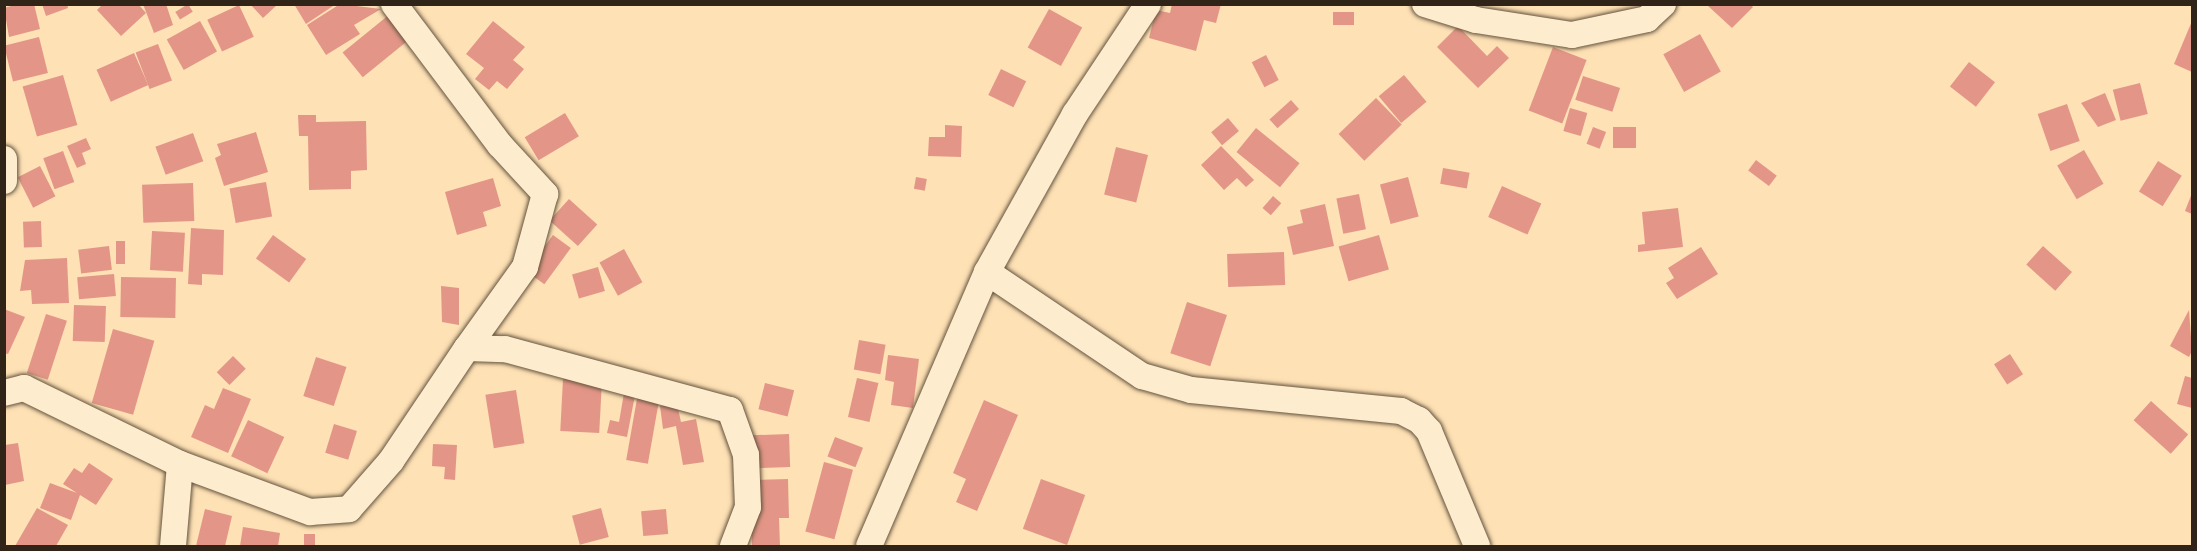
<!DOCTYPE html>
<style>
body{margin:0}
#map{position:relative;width:2197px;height:551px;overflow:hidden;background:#fee1b5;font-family:Cardo,serif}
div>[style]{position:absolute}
.building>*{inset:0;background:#e39687;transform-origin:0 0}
.roads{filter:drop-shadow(0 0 2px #63533e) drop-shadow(0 0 2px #63533e)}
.minor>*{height:26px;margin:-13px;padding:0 13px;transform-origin:13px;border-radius:13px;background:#feeccf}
span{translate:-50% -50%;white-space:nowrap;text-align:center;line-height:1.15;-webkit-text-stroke:6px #feeccf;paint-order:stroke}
.frame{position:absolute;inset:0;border:6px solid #2f2417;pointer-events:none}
</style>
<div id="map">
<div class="building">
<div style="clip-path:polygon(18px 4px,34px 4px,40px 29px,9px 37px,4px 8px)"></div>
<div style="clip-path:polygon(42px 4px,67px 4px,68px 8px,46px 16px)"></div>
<div style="clip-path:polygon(103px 4px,138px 4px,146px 13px,121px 36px,97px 10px)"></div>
<div style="clip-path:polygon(143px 4px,166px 4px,173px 25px,154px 33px)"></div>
<div style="left:188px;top:4px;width:9px;height:15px;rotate:58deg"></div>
<div style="clip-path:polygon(250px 4px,278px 4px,263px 18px)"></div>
<div style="clip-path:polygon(294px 4px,336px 4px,306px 24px)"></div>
<div style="clip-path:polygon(340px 4px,381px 9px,354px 25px,360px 34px,326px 55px,307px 25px)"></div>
<div style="clip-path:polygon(1172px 4px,1221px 4px,1216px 23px,1204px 20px,1196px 51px,1149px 38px,1156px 10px,1170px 13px)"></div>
<div style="left:239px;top:5px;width:35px;height:35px;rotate:65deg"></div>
<div style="clip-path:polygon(1707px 5px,1751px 5px,1753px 7px,1732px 28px)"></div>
<div style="left:1049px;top:9px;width:38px;height:44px;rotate:29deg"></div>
<div style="left:1333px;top:12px;width:21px;height:13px"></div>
<div style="left:390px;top:14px;width:32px;height:61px;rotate:51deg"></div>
<div style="left:200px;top:21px;width:35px;height:38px;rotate:61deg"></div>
<div style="clip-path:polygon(493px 21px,525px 47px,513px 60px,524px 69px,507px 89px,497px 81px,489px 90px,475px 79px,484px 68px,466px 54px)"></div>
<div style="clip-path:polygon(2192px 21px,2192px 72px,2174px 64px)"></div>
<div style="clip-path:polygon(1458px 26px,1487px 56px,1497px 46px,1509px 58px,1478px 88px,1437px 47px)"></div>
<div style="left:1700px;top:34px;width:43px;height:42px;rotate:61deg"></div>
<div style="left:39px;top:37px;width:37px;height:36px;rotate:76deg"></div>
<div style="left:158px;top:44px;width:39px;height:24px;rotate:69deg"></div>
<div style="left:1553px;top:47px;width:36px;height:68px;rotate:21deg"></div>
<div style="left:134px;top:53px;width:35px;height:41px;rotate:66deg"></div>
<div style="left:1266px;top:55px;width:28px;height:16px;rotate:63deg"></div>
<div style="left:1969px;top:62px;width:33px;height:31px;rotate:38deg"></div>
<div style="left:1001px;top:69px;width:28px;height:29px;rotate:26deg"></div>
<div style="left:63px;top:75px;width:52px;height:42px;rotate:74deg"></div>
<div style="left:1404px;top:75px;width:35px;height:33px;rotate:50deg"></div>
<div style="left:1583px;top:76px;width:39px;height:25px;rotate:18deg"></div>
<div style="left:2140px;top:83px;width:32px;height:28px;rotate:76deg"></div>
<div style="clip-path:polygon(2105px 93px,2116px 120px,2098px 127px,2081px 103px)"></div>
<div style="left:1376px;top:98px;width:37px;height:52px;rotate:46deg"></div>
<div style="left:1291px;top:100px;width:12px;height:29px;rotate:48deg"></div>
<div style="left:2067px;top:104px;width:39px;height:31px;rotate:71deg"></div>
<div style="left:1570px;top:108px;width:18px;height:24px;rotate:16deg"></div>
<div style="left:565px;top:113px;width:27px;height:47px;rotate:59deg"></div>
<div style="clip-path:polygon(298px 115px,316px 115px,316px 122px,366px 121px,367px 170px,351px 171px,351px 189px,309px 190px,308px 136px,299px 136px)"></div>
<div style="left:1228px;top:118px;width:17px;height:22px;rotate:50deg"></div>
<div style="clip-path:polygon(945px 125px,962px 126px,961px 157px,928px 156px,929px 137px,945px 137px)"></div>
<div style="left:1593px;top:127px;width:14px;height:18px;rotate:21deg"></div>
<div style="left:1613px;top:127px;width:23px;height:21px"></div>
<div style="left:1256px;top:128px;width:56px;height:31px;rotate:39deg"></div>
<div style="clip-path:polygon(256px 132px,268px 172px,224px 186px,215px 158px,221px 155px,217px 144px)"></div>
<div style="left:193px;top:133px;width:30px;height:40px;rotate:70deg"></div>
<div style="clip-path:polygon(86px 138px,91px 149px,82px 153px,86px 164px,77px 168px,67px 146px)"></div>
<div style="clip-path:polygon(1221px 146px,1254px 180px,1246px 187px,1237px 178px,1224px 190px,1201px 165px)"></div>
<div style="left:1116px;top:147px;width:33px;height:49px;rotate:14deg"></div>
<div style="left:2084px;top:150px;width:39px;height:31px;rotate:60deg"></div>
<div style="left:63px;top:151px;width:33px;height:21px;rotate:70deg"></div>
<div style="left:1756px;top:160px;width:26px;height:13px;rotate:37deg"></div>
<div style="left:2158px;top:161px;width:28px;height:36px;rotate:32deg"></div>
<div style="left:40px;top:166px;width:34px;height:25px;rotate:63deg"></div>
<div style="left:1443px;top:168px;width:27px;height:16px;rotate:10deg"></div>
<div style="left:916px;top:177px;width:11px;height:12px;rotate:10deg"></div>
<div style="left:1408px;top:177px;width:41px;height:29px;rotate:75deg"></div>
<div style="clip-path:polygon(493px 178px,501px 206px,483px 212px,487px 226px,457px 235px,445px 192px)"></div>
<div style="left:266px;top:182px;width:35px;height:37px;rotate:80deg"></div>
<div style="left:193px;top:183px;width:38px;height:51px;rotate:88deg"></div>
<div style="left:1502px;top:186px;width:43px;height:34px;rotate:24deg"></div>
<div style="clip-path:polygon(2192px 193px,2192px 214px,2185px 211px)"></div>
<div style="left:1359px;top:194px;width:36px;height:23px;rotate:79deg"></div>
<div style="left:1273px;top:196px;width:11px;height:16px;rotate:41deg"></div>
<div style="left:569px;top:199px;width:38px;height:29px;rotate:42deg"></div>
<div style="clip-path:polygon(1325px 204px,1334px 246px,1293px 255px,1287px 227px,1303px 223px,1300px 210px)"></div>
<div style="clip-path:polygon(1678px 208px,1683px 247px,1638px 252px,1638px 245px,1645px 244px,1642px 212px)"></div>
<div style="left:41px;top:221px;width:26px;height:18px;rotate:88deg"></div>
<div style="clip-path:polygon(191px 228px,224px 230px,223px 275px,202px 274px,202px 285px,188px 284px)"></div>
<div style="left:152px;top:231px;width:33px;height:39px;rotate:3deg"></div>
<div style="left:273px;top:235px;width:41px;height:29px;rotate:36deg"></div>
<div style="left:553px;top:235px;width:22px;height:45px;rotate:36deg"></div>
<div style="left:1379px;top:235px;width:36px;height:42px;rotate:74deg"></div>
<div style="left:116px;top:241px;width:9px;height:23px"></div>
<div style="left:109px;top:246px;width:24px;height:31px;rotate:83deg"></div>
<div style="left:2043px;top:246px;width:39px;height:25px;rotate:42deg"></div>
<div style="clip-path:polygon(1701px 247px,1718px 274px,1677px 299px,1666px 283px,1674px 278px,1668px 268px)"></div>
<div style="left:624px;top:249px;width:38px;height:28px;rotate:61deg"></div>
<div style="left:1284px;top:252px;width:33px;height:57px;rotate:88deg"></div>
<div style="clip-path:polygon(67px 258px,69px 303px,32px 304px,31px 290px,20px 291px,25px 260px)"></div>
<div style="left:598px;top:267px;width:25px;height:27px;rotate:74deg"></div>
<div style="left:114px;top:274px;width:22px;height:37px;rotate:85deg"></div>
<div style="left:121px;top:277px;width:55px;height:40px;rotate:1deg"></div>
<div style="clip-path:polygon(441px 286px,459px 288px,459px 325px,442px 322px)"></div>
<div style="left:1187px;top:302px;width:42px;height:54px;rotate:18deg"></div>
<div style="left:74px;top:305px;width:32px;height:36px;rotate:2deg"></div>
<div style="clip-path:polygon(4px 309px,25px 317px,8px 354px,4px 353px)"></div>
<div style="clip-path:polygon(2189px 310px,2192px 351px,2189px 357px,2170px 346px)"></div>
<div style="left:46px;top:314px;width:22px;height:62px;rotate:18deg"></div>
<div style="left:113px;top:329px;width:43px;height:77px;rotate:16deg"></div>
<div style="left:859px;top:340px;width:27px;height:30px;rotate:10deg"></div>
<div style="left:2010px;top:354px;width:24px;height:19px;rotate:57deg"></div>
<div style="clip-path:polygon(888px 355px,919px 359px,913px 408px,891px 405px,894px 382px,885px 380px)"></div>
<div style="left:233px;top:356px;width:18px;height:23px;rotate:45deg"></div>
<div style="left:316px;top:357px;width:32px;height:41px;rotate:18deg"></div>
<div style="clip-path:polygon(2185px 376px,2192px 378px,2192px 408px,2177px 404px)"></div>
<div style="left:857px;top:378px;width:22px;height:40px;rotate:13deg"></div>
<div style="left:563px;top:379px;width:39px;height:52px;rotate:3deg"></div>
<div style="left:765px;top:383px;width:30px;height:27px;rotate:14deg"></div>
<div style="clip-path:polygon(223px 388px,251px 399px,228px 453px,191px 437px,205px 405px,214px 409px)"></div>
<div style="left:516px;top:390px;width:54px;height:31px;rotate:81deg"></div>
<div style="clip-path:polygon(624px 393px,635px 395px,627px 437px,607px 433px,610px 420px,619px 422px)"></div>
<div style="left:638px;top:393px;width:22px;height:68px;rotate:10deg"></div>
<div style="clip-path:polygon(984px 400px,1018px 415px,977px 511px,956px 502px,966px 479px,953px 473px)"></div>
<div style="left:2151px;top:401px;width:50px;height:26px;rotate:42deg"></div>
<div style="clip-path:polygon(677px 404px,681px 422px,696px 419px,704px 462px,683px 465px,676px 426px,663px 429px,660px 406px)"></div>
<div style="left:248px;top:420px;width:40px;height:40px;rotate:25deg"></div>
<div style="left:334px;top:424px;width:24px;height:30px;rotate:17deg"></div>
<div style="left:789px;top:434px;width:33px;height:38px;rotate:88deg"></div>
<div style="left:835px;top:437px;width:30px;height:21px;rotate:21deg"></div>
<div style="clip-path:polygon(18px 443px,24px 481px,5px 485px,5px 445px)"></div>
<div style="clip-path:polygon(433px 444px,457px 445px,455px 480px,444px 479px,445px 467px,432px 466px)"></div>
<div style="left:824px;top:462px;width:30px;height:72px;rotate:15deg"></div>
<div style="clip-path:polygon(89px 463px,113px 479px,96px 505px,80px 495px,71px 520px,40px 508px,50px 483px,77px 493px,63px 484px,74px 468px,82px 473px)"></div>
<div style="clip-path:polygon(788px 479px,789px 518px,779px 518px,780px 546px,752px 546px,750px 480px)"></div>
<div style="left:1041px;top:479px;width:47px;height:53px;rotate:20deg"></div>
<div style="clip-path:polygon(37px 508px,68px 525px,56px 546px,15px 546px)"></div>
<div style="left:601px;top:508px;width:30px;height:30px;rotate:75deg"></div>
<div style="clip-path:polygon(205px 509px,232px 516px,225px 546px,196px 546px)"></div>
<div style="left:666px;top:509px;width:25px;height:25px;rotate:85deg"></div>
<div style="clip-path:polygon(243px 527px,280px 533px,278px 546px,240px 546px)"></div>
<div style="left:304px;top:534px;width:11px;height:12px"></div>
</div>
<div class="roads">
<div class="minor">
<div style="left:394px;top:4px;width:176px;rotate:53.1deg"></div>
<div style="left:500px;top:145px;width:67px;rotate:47.4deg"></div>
<div style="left:545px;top:194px;width:76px;rotate:105.3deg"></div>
<div style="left:525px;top:267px;width:100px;rotate:125.6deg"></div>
<div style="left:1425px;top:4px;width:53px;rotate:17.4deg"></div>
<div style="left:1476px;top:20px;width:97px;rotate:8.9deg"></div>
<div style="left:1572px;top:35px;width:77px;rotate:-12deg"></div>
<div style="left:1647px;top:19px;width:22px;rotate:-43deg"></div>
<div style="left:4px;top:159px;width:22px;rotate:90deg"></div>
<div style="left:987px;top:272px;width:187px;rotate:33.9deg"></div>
<div style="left:1142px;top:376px;width:51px;rotate:15.9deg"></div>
<div style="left:1191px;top:390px;width:211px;rotate:5.7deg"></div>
<div style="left:1401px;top:411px;width:20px;rotate:27deg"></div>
<div style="left:1419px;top:420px;width:15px;rotate:48deg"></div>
<div style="left:1429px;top:431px;width:125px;rotate:67.3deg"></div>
<div style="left:4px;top:393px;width:21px;rotate:-14deg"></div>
<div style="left:24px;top:388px;width:174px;rotate:26deg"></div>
<div style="left:180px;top:464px;width:139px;rotate:20.3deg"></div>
<div style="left:310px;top:512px;width:39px;rotate:-4deg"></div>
<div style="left:349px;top:509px;width:64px;rotate:-48.8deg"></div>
<div style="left:391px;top:461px;width:136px;rotate:-56.1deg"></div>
<div style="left:467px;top:348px;width:38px;rotate:2deg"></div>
<div style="left:505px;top:349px;width:233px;rotate:15.2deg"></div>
<div style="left:730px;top:410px;width:48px;rotate:70.4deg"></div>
<div style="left:746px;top:455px;width:52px;rotate:87.8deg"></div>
<div style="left:748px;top:507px;width:42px;rotate:111deg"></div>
<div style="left:173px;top:546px;width:82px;rotate:-85.1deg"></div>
<div style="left:869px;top:546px;width:298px;rotate:-66.7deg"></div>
<div style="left:987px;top:272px;width:181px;rotate:-60.9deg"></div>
<div style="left:1075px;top:114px;width:132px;rotate:-56.4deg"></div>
</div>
</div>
<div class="frame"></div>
</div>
